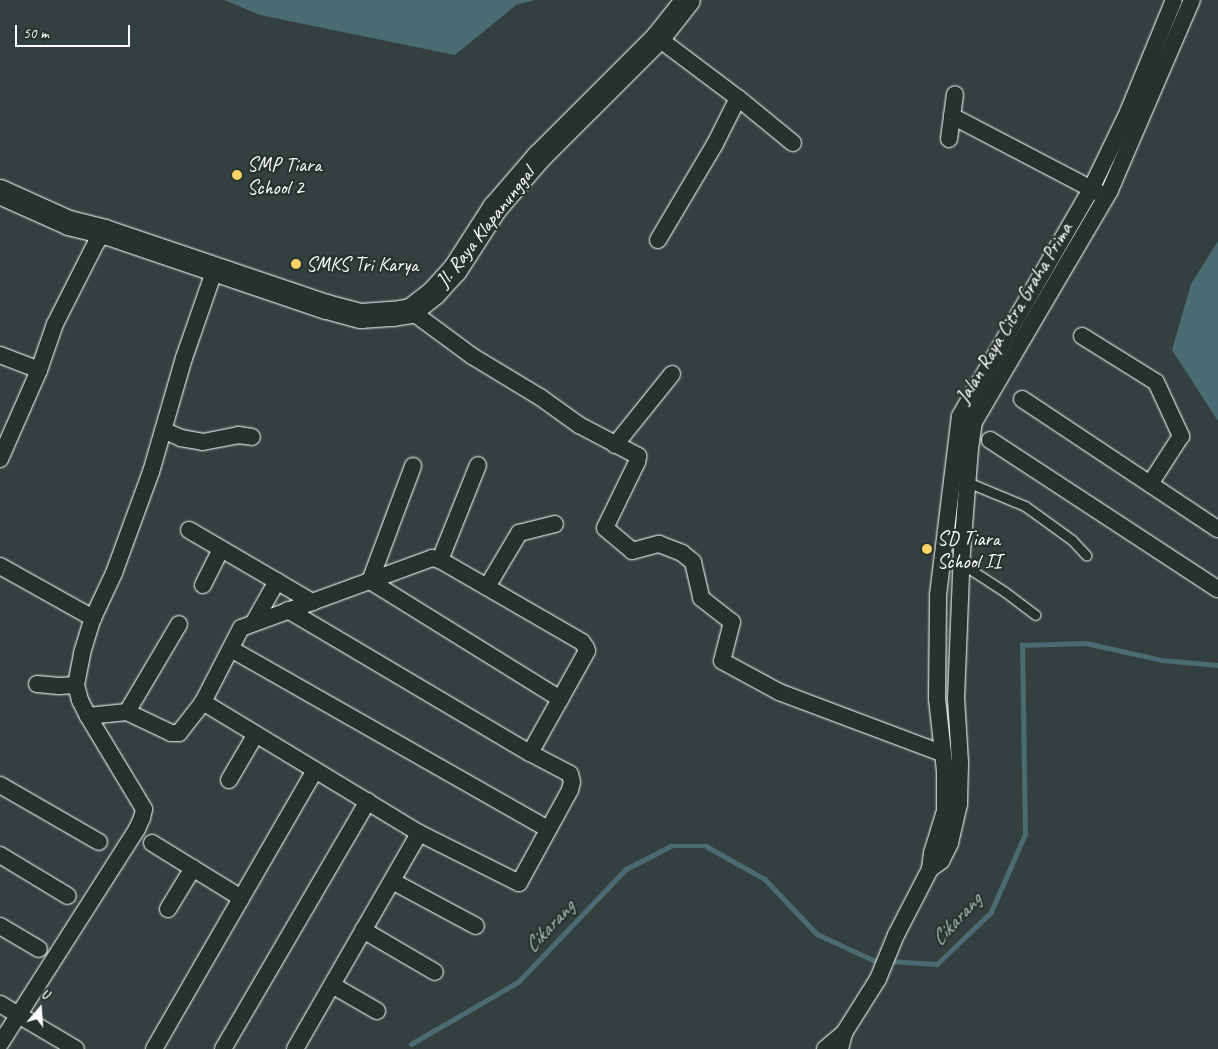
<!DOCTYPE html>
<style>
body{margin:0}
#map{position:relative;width:1218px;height:1049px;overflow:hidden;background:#344040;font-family:Caveat,sans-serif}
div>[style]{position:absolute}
.water>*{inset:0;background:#4b6b72}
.stream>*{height:4.5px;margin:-2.25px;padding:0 2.25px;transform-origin:2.25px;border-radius:2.25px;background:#4b6b72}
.roads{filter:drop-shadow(0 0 1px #fff) drop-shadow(0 0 1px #fff)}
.lane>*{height:9px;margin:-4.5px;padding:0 4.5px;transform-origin:4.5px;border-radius:4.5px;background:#26332d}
.street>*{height:16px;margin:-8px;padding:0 8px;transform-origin:8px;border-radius:8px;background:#26332d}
.secondary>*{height:24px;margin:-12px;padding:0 12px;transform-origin:12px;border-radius:12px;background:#26332d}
.dots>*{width:14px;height:14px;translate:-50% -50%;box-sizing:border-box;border:2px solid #26332d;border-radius:50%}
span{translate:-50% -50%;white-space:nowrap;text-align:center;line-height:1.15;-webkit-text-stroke:4.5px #26332d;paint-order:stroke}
.poi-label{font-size:20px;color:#fff}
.left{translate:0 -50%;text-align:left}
.street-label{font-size:20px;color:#fff}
.water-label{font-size:21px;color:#aebcc0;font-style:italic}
.north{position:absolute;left:15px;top:984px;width:50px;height:50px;-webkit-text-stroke:4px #26332d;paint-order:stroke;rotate:18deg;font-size:14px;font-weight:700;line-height:20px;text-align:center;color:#fff}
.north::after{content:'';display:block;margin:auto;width:18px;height:22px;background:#fff;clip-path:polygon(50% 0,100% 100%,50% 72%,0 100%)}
.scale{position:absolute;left:15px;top:25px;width:115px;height:22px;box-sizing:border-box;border:2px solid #fff;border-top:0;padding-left:6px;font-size:15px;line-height:18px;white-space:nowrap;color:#fff;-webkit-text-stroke:4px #26332d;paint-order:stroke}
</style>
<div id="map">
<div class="water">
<div style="clip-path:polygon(224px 0,535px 0,516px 5px,455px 55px,260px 15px)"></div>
<div style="clip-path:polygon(1218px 241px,1218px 421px,1172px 350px,1191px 284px)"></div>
</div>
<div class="stream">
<div style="left:889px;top:961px;width:48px;rotate:3.6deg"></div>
<div style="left:937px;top:964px;width:75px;rotate:-43.9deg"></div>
<div style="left:991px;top:912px;width:85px;rotate:-66.4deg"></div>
<div style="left:1025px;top:834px;width:189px;rotate:-90.9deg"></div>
<div style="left:1022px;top:645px;width:64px;rotate:-1.8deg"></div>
<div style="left:1086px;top:643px;width:78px;rotate:12.6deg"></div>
<div style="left:1162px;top:660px;width:56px;rotate:5.1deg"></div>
<div style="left:411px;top:1044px;width:124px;rotate:-30.1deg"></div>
<div style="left:518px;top:982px;width:156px;rotate:-46.3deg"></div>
<div style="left:626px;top:869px;width:51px;rotate:-27.1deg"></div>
<div style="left:671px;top:846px;width:35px"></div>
<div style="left:706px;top:846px;width:68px;rotate:29.2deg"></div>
<div style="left:765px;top:879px;width:76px;rotate:46.6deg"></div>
<div style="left:817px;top:934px;width:62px;rotate:24.9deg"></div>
<div style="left:873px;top:960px;width:8px;rotate:7deg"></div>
</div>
<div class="roads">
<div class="lane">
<div style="left:967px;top:482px;width:63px;rotate:22.5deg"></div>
<div style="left:1025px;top:506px;width:58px;rotate:35.9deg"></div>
<div style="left:1072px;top:540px;width:21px;rotate:47deg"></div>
<div style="left:962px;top:564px;width:51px;rotate:33.1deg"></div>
<div style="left:1005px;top:592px;width:38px;rotate:37deg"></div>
</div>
<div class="street">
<div style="left:658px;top:38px;width:100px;rotate:36.9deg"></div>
<div style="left:738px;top:98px;width:71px;rotate:39.3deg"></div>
<div style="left:952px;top:116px;width:168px;rotate:27.6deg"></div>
<div style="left:949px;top:139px;width:45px;rotate:-82.4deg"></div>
<div style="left:658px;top:240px;width:112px;rotate:-59.3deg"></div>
<div style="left:715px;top:144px;width:51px;rotate:-63.4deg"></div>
<div style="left:411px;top:311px;width:76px;rotate:36.4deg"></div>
<div style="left:472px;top:356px;width:79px;rotate:31.1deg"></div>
<div style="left:540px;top:397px;width:48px;rotate:35.7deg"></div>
<div style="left:579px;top:425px;width:67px;rotate:27.7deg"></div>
<div style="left:638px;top:456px;width:6px;rotate:99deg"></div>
<div style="left:637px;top:462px;width:73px;rotate:115.9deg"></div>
<div style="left:605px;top:528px;width:35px;rotate:40deg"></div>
<div style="left:632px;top:551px;width:28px;rotate:-15deg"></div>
<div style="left:659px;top:544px;width:25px;rotate:21deg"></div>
<div style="left:682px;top:553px;width:14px;rotate:39deg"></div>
<div style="left:693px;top:562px;width:37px;rotate:77deg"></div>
<div style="left:701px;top:598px;width:39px;rotate:38deg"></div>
<div style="left:732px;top:622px;width:40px;rotate:104.4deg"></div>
<div style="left:722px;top:661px;width:65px;rotate:28.5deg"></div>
<div style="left:779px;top:692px;width:173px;rotate:20.6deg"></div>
<div style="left:1082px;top:336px;width:87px;rotate:31.9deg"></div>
<div style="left:1156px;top:382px;width:60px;rotate:65.2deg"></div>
<div style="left:1181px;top:436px;width:57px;rotate:122.9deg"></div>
<div style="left:0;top:355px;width:42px;rotate:21deg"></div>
<div style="left:1022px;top:399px;width:235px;rotate:33.6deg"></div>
<div style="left:163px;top:430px;width:20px;rotate:24deg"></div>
<div style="left:181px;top:438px;width:22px;rotate:10deg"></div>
<div style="left:203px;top:442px;width:36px;rotate:-11deg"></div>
<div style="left:238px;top:435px;width:14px;rotate:8deg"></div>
<div style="left:990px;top:440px;width:272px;rotate:33.2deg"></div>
<div style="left:615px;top:445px;width:91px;rotate:-51.2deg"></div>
<div style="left:0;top:459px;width:97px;rotate:-66.3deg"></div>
<div style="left:39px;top:370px;width:49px;rotate:-70.8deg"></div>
<div style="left:55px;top:324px;width:91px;rotate:-63.2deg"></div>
<div style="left:96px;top:243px;width:14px;rotate:-51deg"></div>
<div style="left:413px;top:466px;width:123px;rotate:110.5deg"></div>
<div style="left:370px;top:581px;width:224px;rotate:31.8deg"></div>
<div style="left:189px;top:530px;width:143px;rotate:30.3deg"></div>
<div style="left:440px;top:560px;width:102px;rotate:-68.2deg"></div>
<div style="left:0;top:566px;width:107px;rotate:29.2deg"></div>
<div style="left:203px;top:585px;width:40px;rotate:-63.4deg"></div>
<div style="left:487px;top:587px;width:63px;rotate:-59.3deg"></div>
<div style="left:519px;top:533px;width:37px;rotate:-14deg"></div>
<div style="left:288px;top:610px;width:281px;rotate:30.6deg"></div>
<div style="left:254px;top:622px;width:47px;rotate:-60.7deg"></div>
<div style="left:231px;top:649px;width:365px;rotate:29.6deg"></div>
<div style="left:37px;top:684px;width:22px;rotate:5deg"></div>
<div style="left:59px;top:686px;width:17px;rotate:-3deg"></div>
<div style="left:127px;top:712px;width:102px;rotate:-59.4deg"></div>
<div style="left:88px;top:716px;width:39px;rotate:-6deg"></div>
<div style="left:127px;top:712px;width:49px;rotate:25.5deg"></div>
<div style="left:171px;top:733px;width:8px"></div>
<div style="left:179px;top:733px;width:39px;rotate:-52deg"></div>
<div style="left:203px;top:702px;width:83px;rotate:-62.8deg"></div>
<div style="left:241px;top:628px;width:203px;rotate:-20.1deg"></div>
<div style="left:432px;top:558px;width:8px;rotate:14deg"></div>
<div style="left:440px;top:560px;width:164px;rotate:30deg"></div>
<div style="left:582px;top:642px;width:7px;rotate:56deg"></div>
<div style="left:586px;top:648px;width:3px;rotate:72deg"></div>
<div style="left:587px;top:651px;width:117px;rotate:119.2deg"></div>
<div style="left:530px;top:753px;width:45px;rotate:27.7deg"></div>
<div style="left:570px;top:774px;width:8px;rotate:76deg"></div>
<div style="left:572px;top:782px;width:8px;rotate:104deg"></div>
<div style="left:570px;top:790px;width:106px;rotate:118.7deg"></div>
<div style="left:519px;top:883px;width:112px;rotate:-153.4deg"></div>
<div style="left:419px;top:833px;width:253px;rotate:-148.8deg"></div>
<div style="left:229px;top:780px;width:53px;rotate:-59.6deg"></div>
<div style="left:0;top:785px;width:114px;rotate:29.9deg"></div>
<div style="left:152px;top:843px;width:105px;rotate:31.7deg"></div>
<div style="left:0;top:855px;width:79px;rotate:31.1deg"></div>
<div style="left:930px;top:869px;width:14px;rotate:-36deg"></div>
<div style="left:941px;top:861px;width:20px;rotate:-63deg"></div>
<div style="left:950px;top:843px;width:40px;rotate:-77deg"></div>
<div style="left:959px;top:804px;width:42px;rotate:-88.6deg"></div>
<div style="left:960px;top:762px;width:63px;rotate:-93.6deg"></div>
<div style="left:956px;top:699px;width:147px;rotate:-87.7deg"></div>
<div style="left:962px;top:552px;width:103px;rotate:-85.6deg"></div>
<div style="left:970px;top:449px;width:27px;rotate:-82deg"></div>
<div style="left:974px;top:422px;width:269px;rotate:-59.6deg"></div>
<div style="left:1110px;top:190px;width:207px;rotate:-66.7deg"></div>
<div style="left:392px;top:881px;width:95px;rotate:28.2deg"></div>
<div style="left:168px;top:909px;width:48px;rotate:-58.6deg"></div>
<div style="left:0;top:926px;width:45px;rotate:30.5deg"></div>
<div style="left:363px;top:930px;width:83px;rotate:30.3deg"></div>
<div style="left:332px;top:985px;width:52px;rotate:30deg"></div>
<div style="left:0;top:1004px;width:88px;rotate:30.6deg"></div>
<div style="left:0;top:1044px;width:255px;rotate:-57.5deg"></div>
<div style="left:137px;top:829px;width:12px;rotate:-66deg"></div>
<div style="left:142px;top:818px;width:9px;rotate:-77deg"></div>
<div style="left:144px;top:809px;width:109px;rotate:-121.1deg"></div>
<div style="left:88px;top:716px;width:18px;rotate:-117deg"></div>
<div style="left:80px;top:700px;width:16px;rotate:-105deg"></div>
<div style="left:76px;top:685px;width:33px;rotate:-79deg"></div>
<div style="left:82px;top:653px;width:37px;rotate:-73deg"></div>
<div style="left:93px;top:618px;width:50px;rotate:-65deg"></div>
<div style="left:114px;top:573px;width:108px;rotate:-69.9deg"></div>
<div style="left:151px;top:472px;width:119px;rotate:-73.9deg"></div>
<div style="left:184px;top:358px;width:94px;rotate:-70.8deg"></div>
<div style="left:154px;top:1049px;width:322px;rotate:-60deg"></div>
<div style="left:223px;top:1049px;width:287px;rotate:-59.7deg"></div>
<div style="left:295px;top:1049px;width:249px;rotate:-60.1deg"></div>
<div style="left:825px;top:1049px;width:25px;rotate:-40deg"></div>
<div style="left:840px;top:1049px;width:16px;rotate:-76deg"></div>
<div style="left:844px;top:1033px;width:64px;rotate:-57.8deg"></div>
<div style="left:878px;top:979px;width:48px;rotate:-67.8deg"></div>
<div style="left:896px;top:935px;width:74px;rotate:-62.7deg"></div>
<div style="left:930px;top:869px;width:16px;rotate:-83deg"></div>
<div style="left:932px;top:853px;width:44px;rotate:-72.8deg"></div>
<div style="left:945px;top:811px;width:40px;rotate:-90deg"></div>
<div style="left:945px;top:771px;width:73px;rotate:-96.3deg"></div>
<div style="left:937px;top:698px;width:103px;rotate:-89.4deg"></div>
<div style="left:938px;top:595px;width:180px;rotate:-83deg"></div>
<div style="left:960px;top:416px;width:262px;rotate:-60deg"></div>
<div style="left:1091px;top:189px;width:85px;rotate:-64.3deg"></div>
<div style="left:1128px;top:112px;width:121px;rotate:-67.7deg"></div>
</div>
<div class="secondary">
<div style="left:0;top:192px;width:76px;rotate:24.2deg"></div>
<div style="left:69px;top:223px;width:37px;rotate:14deg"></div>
<div style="left:105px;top:232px;width:234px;rotate:18.7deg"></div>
<div style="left:327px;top:307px;width:35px;rotate:15deg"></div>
<div style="left:361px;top:316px;width:32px;rotate:-4deg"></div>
<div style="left:393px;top:314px;width:18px;rotate:-9deg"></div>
<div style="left:411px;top:311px;width:29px;rotate:-38deg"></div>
<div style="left:434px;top:293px;width:31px;rotate:-48deg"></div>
<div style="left:455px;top:270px;width:74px;rotate:-57.2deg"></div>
<div style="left:495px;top:208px;width:67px;rotate:-49.2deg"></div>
<div style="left:539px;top:157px;width:168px;rotate:-45deg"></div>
<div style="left:658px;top:38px;width:48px;rotate:-51.7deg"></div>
</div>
</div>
<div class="dots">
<div style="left:237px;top:175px;background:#ffd166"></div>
<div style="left:296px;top:264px;background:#ffd166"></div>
<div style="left:927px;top:549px;background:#ffd166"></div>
</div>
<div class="poi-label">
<span class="left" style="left:247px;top:176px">SMP Tiara<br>School 2</span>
<span class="left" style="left:306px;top:264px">SMKS Tri Karya</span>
<span class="left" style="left:937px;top:550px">SD Tiara<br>School II</span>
</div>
<div class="street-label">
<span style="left:485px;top:227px;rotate:-52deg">Jl. Raya Klapanunggal</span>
<span style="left:1014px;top:313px;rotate:-59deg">Jalan Raya Citra Graha Prima</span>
</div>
<div class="water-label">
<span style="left:956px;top:919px;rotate:-47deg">Cikarang</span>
<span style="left:549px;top:926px;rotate:-47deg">Cikarang</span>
</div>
<div class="north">U</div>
<div class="scale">50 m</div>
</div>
